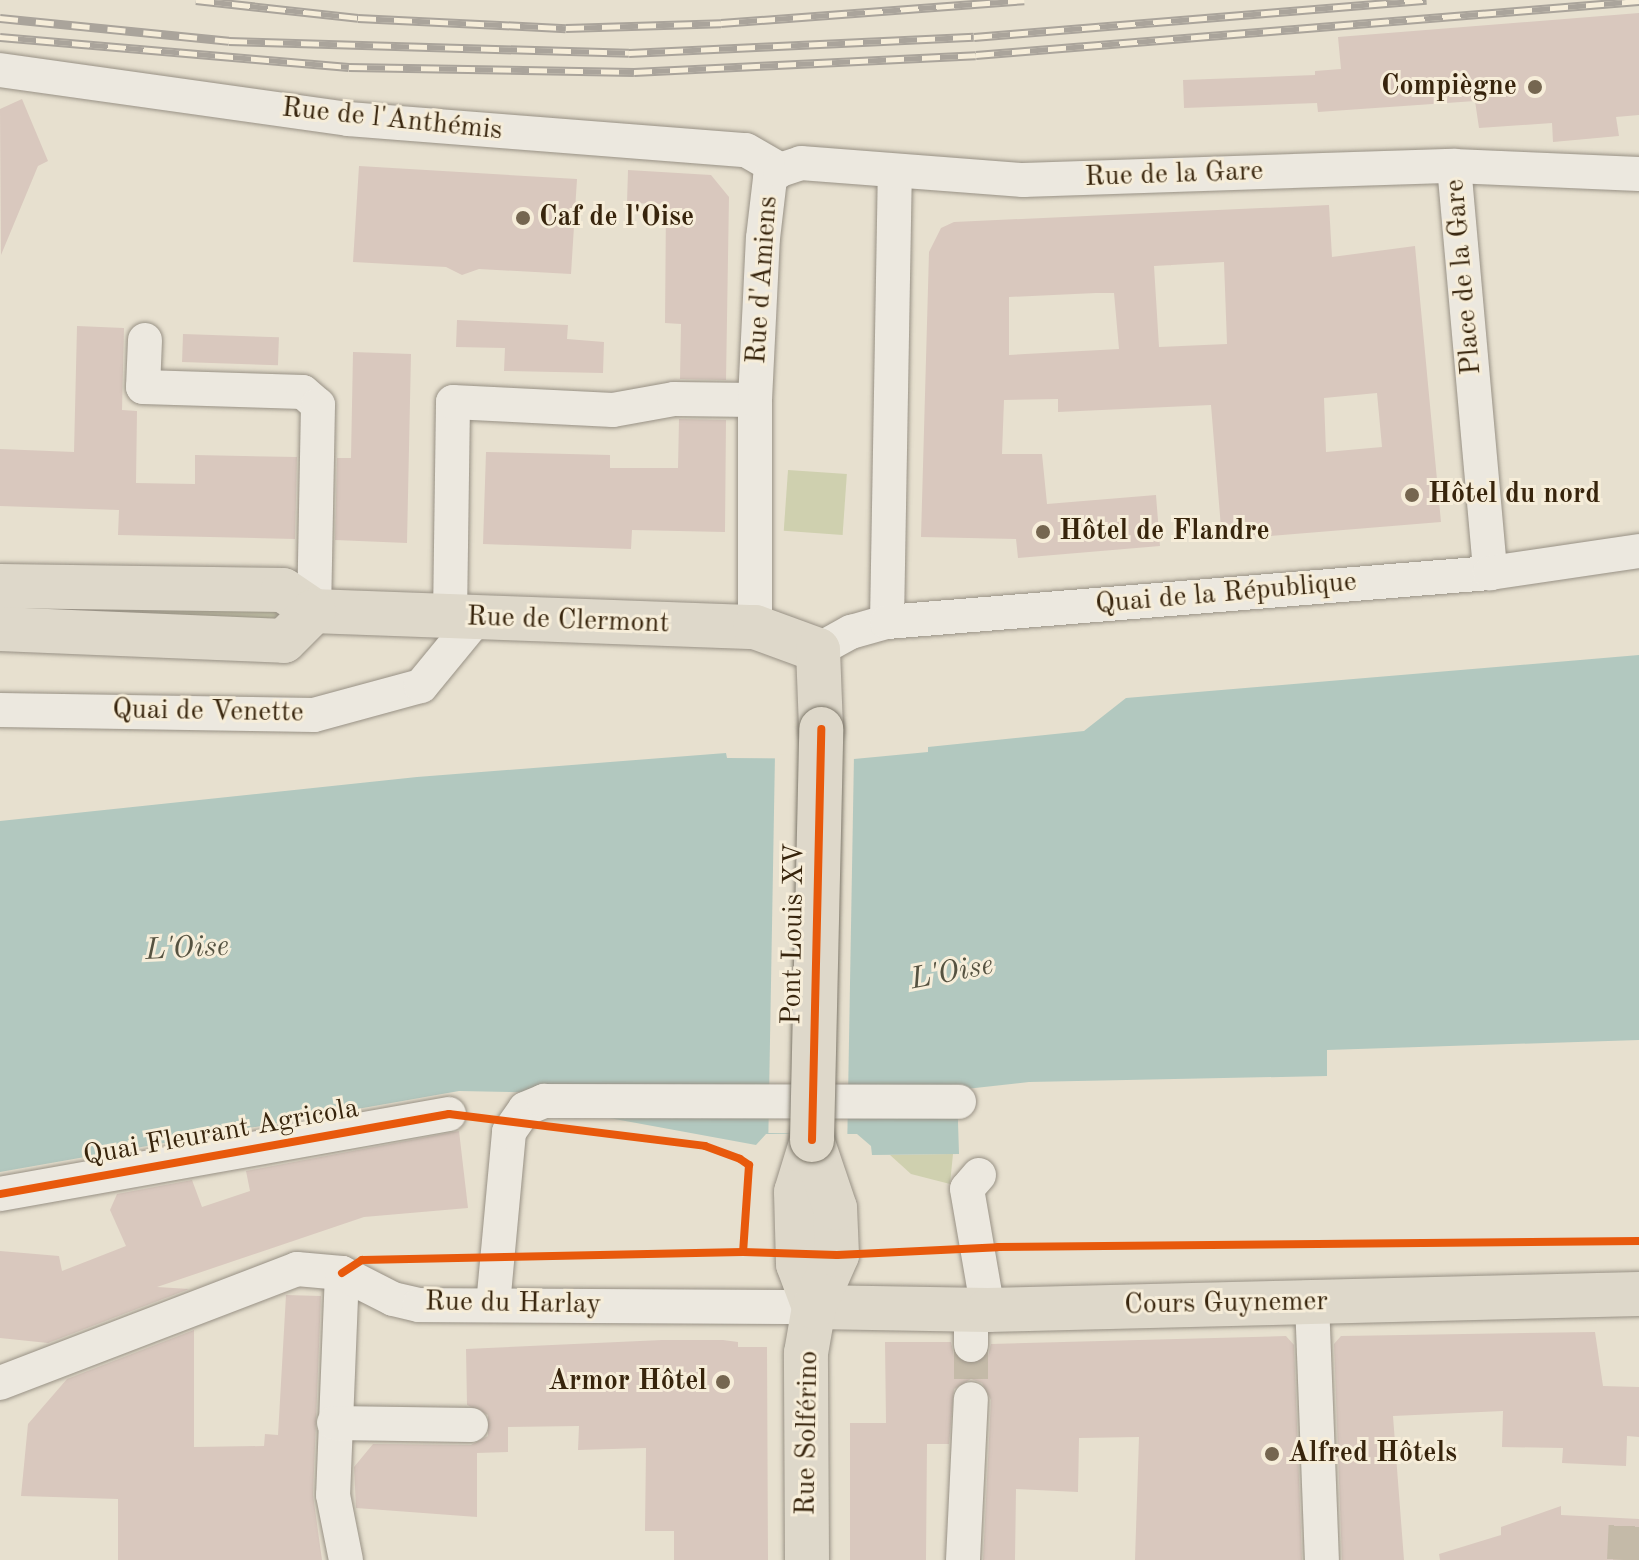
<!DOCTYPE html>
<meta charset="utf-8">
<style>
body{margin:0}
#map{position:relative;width:1639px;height:1560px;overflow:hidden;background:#e7e0cf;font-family:"Old Standard TT",serif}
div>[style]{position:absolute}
.green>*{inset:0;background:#cfd0af;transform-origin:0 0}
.water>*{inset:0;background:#b2c8bf}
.pier>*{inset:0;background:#e7e0cf;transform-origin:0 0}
.building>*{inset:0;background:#d9c8be;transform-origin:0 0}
.minor-tunnel>*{height:34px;margin-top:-17px;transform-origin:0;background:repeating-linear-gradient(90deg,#c4baa8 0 34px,transparent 0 51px)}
.roads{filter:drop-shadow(0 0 2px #989185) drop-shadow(0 0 2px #989185)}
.minor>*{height:34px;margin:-17px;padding:0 17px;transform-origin:17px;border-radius:17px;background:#ece8df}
.major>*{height:44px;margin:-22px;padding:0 22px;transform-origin:22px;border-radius:22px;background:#ded8ca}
.rail>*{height:9px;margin-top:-4.5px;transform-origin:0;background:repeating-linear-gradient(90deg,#f6edd9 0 18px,#aaa49b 0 36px);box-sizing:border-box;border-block:2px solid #aaa49b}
.bridges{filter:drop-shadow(0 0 2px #7e786b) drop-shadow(0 0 2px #7e786b)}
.major-bridge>*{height:44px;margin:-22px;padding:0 22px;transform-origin:22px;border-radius:22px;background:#ded8ca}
.cycleway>*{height:8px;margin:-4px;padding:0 4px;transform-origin:4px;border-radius:4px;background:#e8590c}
.dots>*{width:22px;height:22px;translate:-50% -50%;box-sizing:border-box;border:4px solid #f6edd9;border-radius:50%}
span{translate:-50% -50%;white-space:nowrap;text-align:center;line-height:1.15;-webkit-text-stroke:6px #f6edd9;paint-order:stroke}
.poi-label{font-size:28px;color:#37240c;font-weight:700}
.right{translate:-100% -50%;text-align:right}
.left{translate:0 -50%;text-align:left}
.street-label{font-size:28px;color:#37240c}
.water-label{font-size:30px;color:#555240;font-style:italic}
</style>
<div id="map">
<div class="green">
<div style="left:788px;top:470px;width:59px;height:61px;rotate:4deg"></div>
<div style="clip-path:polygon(0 602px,289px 610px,278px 620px,0 614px)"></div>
<div style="clip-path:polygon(953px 1154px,950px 1184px,911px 1174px,890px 1155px)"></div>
</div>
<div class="water">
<div style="clip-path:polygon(1639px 655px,1639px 1040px,1327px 1050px,1327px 1076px,1029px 1082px,957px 1090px,959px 1154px,872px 1155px,871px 1146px,857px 1134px,766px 1134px,756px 1145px,571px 1111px,559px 1093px,459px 1091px,0 1172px,0 821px,417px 777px,726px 753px,727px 758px,854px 759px,928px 752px,928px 747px,1084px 731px,1126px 698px)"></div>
</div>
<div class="pier">
<div style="left:775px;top:754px;width:79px;height:379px;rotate:1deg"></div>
</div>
<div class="building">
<div style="clip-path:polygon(1639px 13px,1639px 115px,1616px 117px,1619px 136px,1553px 142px,1552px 123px,1479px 128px,1475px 101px,1318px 112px,1317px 103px,1184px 108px,1183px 80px,1315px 75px,1315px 71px,1341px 69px,1338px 37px)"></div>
<div style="clip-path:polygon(22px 99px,48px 161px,38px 166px,1px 255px,0 109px)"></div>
<div style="clip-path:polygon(359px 166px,577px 179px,571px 274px,479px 269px,462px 275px,446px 267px,353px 262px)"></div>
<div style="clip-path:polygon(628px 170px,711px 175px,729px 197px,726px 380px,680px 379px,681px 324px,665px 323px,666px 204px,627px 203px)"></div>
<div style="clip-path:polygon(evenodd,1329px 205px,1332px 257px,1415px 246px,1441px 522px,1222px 540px,1211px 405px,1058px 412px,1058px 399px,1004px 400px,1002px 454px,1042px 454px,1047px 504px,1156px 495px,1160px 546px,1018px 558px,1016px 539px,921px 537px,929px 252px,941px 228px,954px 222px,1329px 205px,1224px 262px,1227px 344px,1159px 347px,1154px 266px,1224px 262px,1329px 205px,1096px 293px,1114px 293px,1119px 349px,1009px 355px,1009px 297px,1096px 293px,1329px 205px,1377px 393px,1382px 447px,1326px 452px,1324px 398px,1377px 393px)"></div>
<div style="clip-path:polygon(457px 320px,568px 325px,567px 339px,604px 342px,603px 373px,504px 371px,505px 348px,456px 347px)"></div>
<div style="clip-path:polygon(77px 326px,124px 328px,122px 410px,137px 411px,136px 483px,195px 484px,195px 455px,297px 457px,295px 539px,118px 535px,119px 510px,0 506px,0 449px,74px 452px)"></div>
<div style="left:183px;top:334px;width:96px;height:28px;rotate:2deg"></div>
<div style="clip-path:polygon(353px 352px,411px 354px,407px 543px,335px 540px,337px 458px,351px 458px)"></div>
<div style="clip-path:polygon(679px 419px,726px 420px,725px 532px,632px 530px,631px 549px,483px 544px,486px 452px,610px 455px,610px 468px,678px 468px)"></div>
<div style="clip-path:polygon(459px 1131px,468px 1208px,364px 1217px,157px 1287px,189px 1289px,48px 1343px,0 1338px,0 1251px,59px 1256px,62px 1271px,126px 1246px,110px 1210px,117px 1194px,192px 1180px,202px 1207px,250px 1191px,246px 1171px)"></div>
<div style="clip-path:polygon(286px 1295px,321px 1296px,313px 1495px,322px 1560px,118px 1560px,118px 1499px,21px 1496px,28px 1424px,67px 1379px,194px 1330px,194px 1447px,264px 1446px,265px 1434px,278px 1435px)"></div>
<div style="clip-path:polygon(1595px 1332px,1603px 1386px,1639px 1387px,1639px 1437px,1627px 1436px,1626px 1466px,1562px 1463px,1563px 1448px,1502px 1447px,1503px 1411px,1393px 1416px,1404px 1560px,1342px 1560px,1334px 1344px,1341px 1336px)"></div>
<div style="clip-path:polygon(1286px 1336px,1294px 1345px,1302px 1560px,1135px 1560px,1139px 1437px,1079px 1438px,1078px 1492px,1016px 1489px,1015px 1560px,983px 1560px,991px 1400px,982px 1383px,971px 1379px,954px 1389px,949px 1444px,927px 1444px,926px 1560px,850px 1560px,850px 1423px,886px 1423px,885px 1342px,951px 1342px,954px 1356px,972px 1365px,988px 1356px,991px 1344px)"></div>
<div style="clip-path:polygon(662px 1340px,723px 1340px,738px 1342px,738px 1347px,767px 1347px,768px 1560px,674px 1560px,674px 1531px,645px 1531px,646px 1448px,578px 1450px,579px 1426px,508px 1427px,508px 1452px,477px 1453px,477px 1517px,356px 1508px,354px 1467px,373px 1444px,471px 1445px,488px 1436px,488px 1415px,467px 1405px,466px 1349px)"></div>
<div style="clip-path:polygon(1561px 1506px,1561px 1515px,1639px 1519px,1639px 1560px,1440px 1560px,1439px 1554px,1501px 1535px,1501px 1527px)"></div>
</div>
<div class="minor-tunnel">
<div style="left:971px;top:1345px;width:54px;rotate:90deg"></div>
<div style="left:1624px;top:1560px;width:42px;rotate:-87.3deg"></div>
</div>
<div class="roads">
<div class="minor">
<div style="left:0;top:70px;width:351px;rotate:8deg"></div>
<div style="left:348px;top:119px;width:399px;rotate:4.5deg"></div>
<div style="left:746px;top:150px;width:39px;rotate:30deg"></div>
<div style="left:1454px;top:166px;width:409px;rotate:84.9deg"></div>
<div style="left:145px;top:340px;width:47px;rotate:92.4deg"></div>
<div style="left:143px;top:387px;width:160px;rotate:1.8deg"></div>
<div style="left:303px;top:392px;width:20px;rotate:41deg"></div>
<div style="left:318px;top:405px;width:206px;rotate:91.1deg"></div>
<div style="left:450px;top:618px;width:216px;rotate:-89.2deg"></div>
<div style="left:453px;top:402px;width:160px;rotate:2.9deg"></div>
<div style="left:613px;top:410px;width:62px;rotate:-10.2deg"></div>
<div style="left:674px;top:399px;width:81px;rotate:0.7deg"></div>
<div style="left:887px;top:622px;width:451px;rotate:-89deg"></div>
<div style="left:755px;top:627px;width:227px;rotate:-90deg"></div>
<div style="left:755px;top:400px;width:162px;rotate:-87.2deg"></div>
<div style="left:763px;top:238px;width:60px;rotate:-83.3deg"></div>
<div style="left:770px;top:178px;width:13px;rotate:-39deg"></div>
<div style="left:780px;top:170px;width:22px;rotate:-18deg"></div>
<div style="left:801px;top:163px;width:223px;rotate:4.4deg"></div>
<div style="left:1023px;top:180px;width:431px;rotate:-1.9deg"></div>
<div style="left:1454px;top:166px;width:185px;rotate:2.5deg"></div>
<div style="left:818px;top:650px;width:38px;rotate:-29deg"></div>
<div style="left:851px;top:632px;width:37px;rotate:-16deg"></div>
<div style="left:887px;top:622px;width:605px;rotate:-4.65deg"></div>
<div style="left:1490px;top:573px;width:151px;rotate:-8.4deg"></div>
<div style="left:0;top:710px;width:314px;rotate:0.9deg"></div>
<div style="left:314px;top:715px;width:111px;rotate:-15.2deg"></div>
<div style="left:421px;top:686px;width:87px;rotate:-50.6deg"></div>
<div style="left:979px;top:1175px;width:18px;rotate:131deg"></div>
<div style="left:967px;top:1189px;width:123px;rotate:80.2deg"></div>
<div style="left:0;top:1194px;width:456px;rotate:-10.1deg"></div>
<div style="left:342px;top:1273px;width:222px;rotate:92.3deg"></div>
<div style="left:333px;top:1495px;width:66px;rotate:78.7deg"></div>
<div style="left:1312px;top:1302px;width:258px;rotate:87.8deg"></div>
<div style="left:493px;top:1305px;width:174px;rotate:-84.7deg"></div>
<div style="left:509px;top:1132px;width:28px;rotate:-55deg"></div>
<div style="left:525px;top:1109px;width:21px;rotate:-23deg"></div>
<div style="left:544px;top:1101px;width:415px;rotate:0.1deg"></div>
<div style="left:971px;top:1345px;width:37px;rotate:-90deg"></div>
<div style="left:0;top:1383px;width:318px;rotate:-21deg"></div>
<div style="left:297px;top:1269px;width:45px;rotate:5.1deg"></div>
<div style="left:342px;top:1273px;width:57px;rotate:27deg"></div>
<div style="left:393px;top:1299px;width:27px;rotate:13deg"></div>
<div style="left:419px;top:1305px;width:395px;rotate:0.3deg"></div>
<div style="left:334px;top:1423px;width:137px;rotate:0.8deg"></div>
<div style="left:963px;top:1560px;width:161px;rotate:-87.2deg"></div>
</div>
<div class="major">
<div style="left:0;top:586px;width:283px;rotate:0.8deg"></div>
<div style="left:283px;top:590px;width:37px;rotate:34deg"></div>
<div style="left:314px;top:611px;width:441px;rotate:2.1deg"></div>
<div style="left:755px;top:627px;width:67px;rotate:20.1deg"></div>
<div style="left:818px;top:650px;width:79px;rotate:87.8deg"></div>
<div style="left:0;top:629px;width:284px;rotate:2.4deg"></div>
<div style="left:284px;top:641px;width:42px;rotate:-45deg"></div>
<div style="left:812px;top:1140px;width:54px;rotate:107.1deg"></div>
<div style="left:796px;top:1192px;width:72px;rotate:88.4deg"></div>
<div style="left:798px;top:1264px;width:46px;rotate:69.6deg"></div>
<div style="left:814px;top:1307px;width:174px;rotate:1deg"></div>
<div style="left:988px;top:1310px;width:651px;rotate:-1.41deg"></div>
<div style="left:807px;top:1560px;width:207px;rotate:-90.3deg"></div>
<div style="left:806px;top:1353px;width:47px;rotate:-80.1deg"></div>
<div style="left:814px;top:1307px;width:57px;rotate:-66.1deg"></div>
<div style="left:837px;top:1255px;width:47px;rotate:-92.4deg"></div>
<div style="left:835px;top:1208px;width:72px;rotate:-108.7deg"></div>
</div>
</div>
<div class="rail">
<div style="left:196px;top:0;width:163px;rotate:6.3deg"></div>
<div style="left:358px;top:18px;width:208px;rotate:2.8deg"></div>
<div style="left:566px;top:28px;width:155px;rotate:-1.8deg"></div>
<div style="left:721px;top:23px;width:304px;rotate:-4.3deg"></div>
<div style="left:0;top:18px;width:230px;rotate:5.7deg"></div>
<div style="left:229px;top:41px;width:400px;rotate:1.7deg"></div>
<div style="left:629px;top:53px;width:345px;rotate:-2.7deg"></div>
<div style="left:974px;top:37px;width:454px;rotate:-4.7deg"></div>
<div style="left:0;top:37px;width:350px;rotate:4.9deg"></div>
<div style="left:349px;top:67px;width:285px;rotate:1deg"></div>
<div style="left:634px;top:72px;width:342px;rotate:-2.8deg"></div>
<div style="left:976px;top:55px;width:665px;rotate:-4.66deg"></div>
</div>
<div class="bridges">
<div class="major-bridge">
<div style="left:812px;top:1140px;width:411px;rotate:-88.7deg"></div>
</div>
</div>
<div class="cycleway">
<div style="left:812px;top:1140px;width:411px;rotate:-88.7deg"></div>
<div style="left:0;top:1194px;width:456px;rotate:-10.1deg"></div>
<div style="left:449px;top:1114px;width:258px;rotate:7.1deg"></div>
<div style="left:705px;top:1146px;width:37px;rotate:20deg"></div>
<div style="left:740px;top:1159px;width:11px;rotate:34deg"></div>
<div style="left:749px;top:1165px;width:87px;rotate:93.9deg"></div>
<div style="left:743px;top:1252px;width:94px;rotate:1.8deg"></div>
<div style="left:837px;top:1255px;width:161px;rotate:-2.8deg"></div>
<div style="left:998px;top:1247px;width:641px;rotate:-0.54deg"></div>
<div style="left:342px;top:1273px;width:24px;rotate:-33deg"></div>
<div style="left:362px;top:1260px;width:381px;rotate:-1.2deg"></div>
</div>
<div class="dots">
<div style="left:1535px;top:87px;background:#756650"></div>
<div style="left:523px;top:218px;background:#756650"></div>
<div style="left:1412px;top:495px;background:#756650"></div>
<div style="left:1043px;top:532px;background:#756650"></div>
<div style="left:723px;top:1382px;background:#756650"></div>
<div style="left:1272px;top:1454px;background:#756650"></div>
</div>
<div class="poi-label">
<span class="right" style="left:1517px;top:87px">Compiègne</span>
<span class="left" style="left:539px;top:218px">Caf de l'Oise</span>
<span class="left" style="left:1428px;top:495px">Hôtel du nord</span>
<span class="left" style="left:1059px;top:532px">Hôtel de Flandre</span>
<span class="right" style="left:707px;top:1382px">Armor Hôtel</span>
<span class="left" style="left:1288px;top:1454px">Alfred Hôtels</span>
</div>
<div class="street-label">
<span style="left:392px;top:120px;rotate:6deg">Rue de l'Anthémis</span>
<span style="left:1174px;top:175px;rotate:-2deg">Rue de la Gare</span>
<span style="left:1464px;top:277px;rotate:-95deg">Place de la Gare</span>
<span style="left:763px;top:280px;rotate:-86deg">Rue d'Amiens</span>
<span style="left:1226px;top:594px;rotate:-5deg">Quai de la République</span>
<span style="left:568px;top:621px;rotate:2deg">Rue de Clermont</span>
<span style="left:208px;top:712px;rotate:1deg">Quai de Venette</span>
<span style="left:794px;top:934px;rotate:-89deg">Pont Louis XV</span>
<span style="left:221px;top:1133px;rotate:-10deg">Quai Fleurant Agricola</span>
<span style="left:513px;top:1304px;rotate:1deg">Rue du Harlay</span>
<span style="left:1226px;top:1304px;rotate:-1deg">Cours Guynemer</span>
<span style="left:808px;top:1433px;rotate:-89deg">Rue Solférino</span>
</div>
<div class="water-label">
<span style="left:187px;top:949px;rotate:-3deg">L'Oise</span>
<span style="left:952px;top:973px;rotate:-11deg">L'Oise</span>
</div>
</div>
